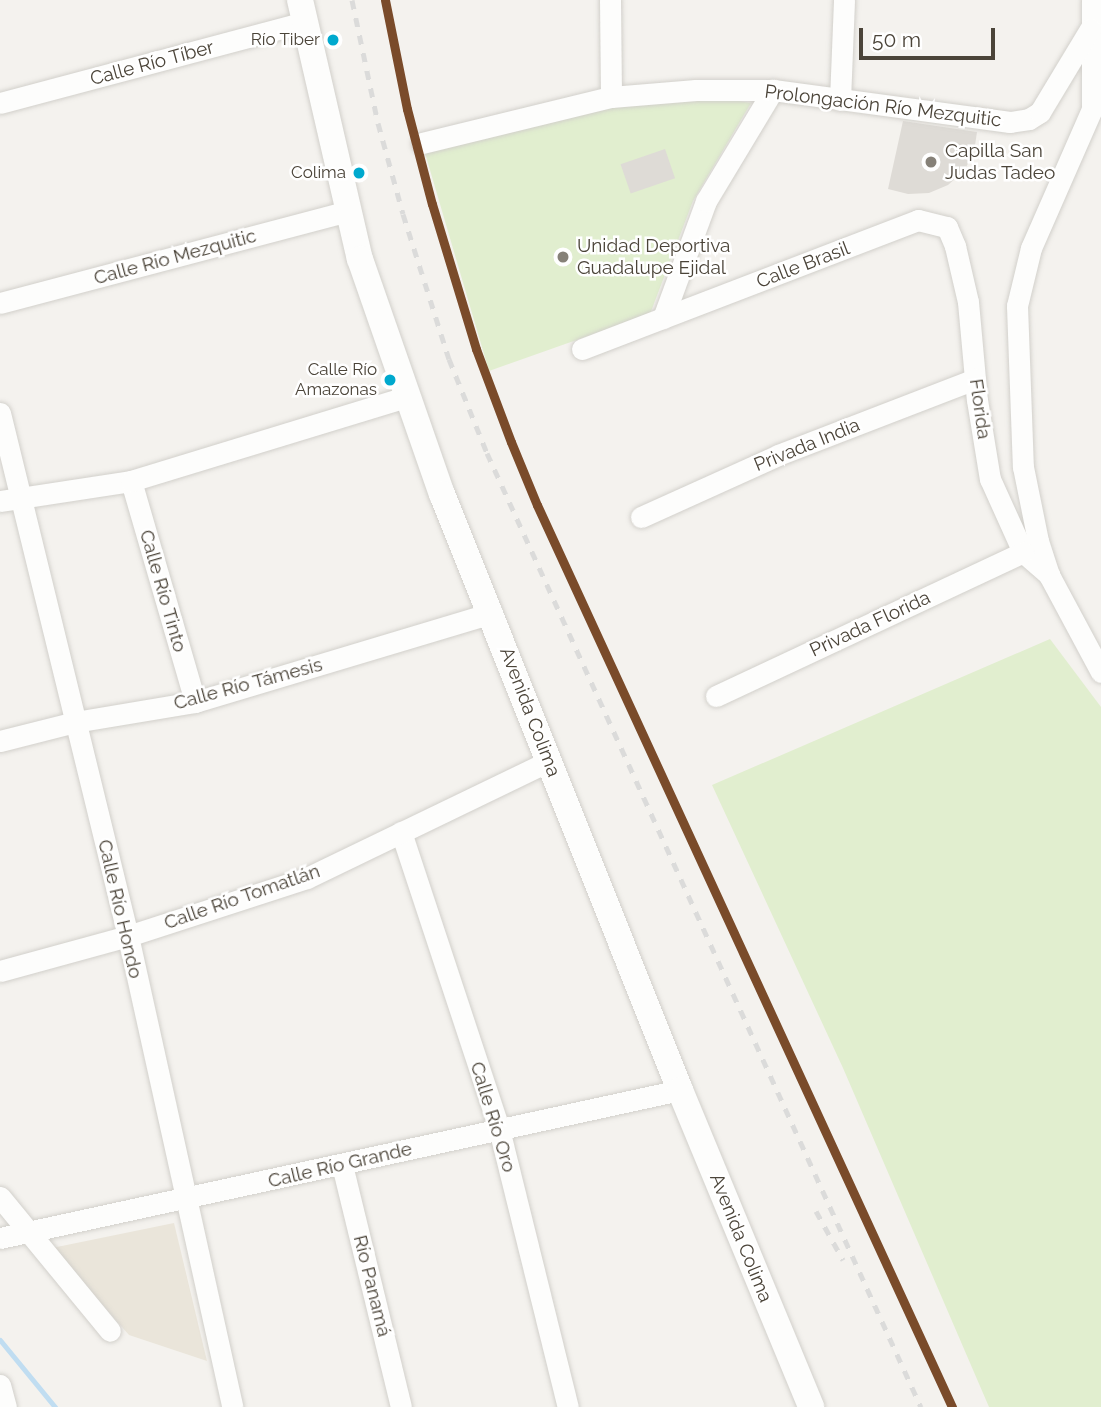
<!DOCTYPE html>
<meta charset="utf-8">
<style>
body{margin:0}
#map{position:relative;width:1101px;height:1407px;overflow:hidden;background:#f4f2ee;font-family:Raleway,sans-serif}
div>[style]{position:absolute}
.education>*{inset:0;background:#eae5da}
.green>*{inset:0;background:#e1eecf}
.stream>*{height:5px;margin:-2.5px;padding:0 2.5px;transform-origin:2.5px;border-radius:2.5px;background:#c0ddf1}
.building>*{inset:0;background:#dedbd6;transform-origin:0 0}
.roads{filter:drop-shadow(0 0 2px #d2d0cb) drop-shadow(0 0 2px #d2d0cb)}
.minor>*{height:21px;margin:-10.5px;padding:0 10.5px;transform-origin:10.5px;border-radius:10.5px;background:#fdfdfc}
.tertiary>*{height:26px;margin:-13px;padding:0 13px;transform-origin:13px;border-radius:13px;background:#fdfdfc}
.rail>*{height:5px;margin-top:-2.5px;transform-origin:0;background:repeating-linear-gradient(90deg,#dbdbda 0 9px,transparent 0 18px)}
.rail-1>*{height:9px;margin:-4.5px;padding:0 4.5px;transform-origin:4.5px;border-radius:4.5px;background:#7a4b2a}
.dots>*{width:19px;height:19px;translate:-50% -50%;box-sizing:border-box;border:4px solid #fff;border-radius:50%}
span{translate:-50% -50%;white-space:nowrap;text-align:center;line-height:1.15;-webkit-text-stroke:5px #fff;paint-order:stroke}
.bus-label{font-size:17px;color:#4b4439}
.right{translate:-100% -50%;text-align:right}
.street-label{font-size:19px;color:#4b4439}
.poi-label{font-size:19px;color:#4b4439}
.left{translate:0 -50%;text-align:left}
.scale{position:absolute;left:859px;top:28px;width:136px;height:32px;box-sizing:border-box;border:4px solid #4b4439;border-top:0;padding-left:9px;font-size:21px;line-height:24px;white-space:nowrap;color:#4b4439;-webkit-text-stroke:5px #fff;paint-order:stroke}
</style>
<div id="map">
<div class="education">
<div style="clip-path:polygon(174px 1223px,207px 1361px,129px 1335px,52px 1248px)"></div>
</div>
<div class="green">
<div style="clip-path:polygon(704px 95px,751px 103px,693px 201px,650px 314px,489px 371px,425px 153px,607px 105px)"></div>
<div style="clip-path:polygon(1050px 639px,1101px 707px,1101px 1407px,989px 1407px,843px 1068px,712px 785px)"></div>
</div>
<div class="stream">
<div style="left:0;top:1340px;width:87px;rotate:50.6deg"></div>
</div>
<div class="building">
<div style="clip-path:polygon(903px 121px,977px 132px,974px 152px,964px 171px,948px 185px,929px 193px,908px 194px,888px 189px)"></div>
<div style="left:665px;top:149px;width:31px;height:47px;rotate:71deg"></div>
</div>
<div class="roads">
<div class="minor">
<div style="left:610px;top:0;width:97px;rotate:89.4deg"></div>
<div style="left:1092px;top:0;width:109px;rotate:90deg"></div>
<div style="left:1092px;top:109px;width:152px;rotate:113.7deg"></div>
<div style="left:1031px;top:248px;width:60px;rotate:103.6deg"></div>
<div style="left:1017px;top:306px;width:161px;rotate:87.9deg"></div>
<div style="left:1023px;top:467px;width:76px;rotate:78.5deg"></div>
<div style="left:1038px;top:541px;width:36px;rotate:72deg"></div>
<div style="left:1049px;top:575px;width:110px;rotate:61.8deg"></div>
<div style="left:840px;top:100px;width:100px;rotate:-87.7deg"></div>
<div style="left:0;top:103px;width:315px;rotate:-14.9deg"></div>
<div style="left:422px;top:143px;width:195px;rotate:-13.7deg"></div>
<div style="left:611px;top:97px;width:85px;rotate:-4.7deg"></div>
<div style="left:696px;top:90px;width:77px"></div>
<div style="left:773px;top:90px;width:239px;rotate:7.7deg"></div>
<div style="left:1010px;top:122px;width:19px;rotate:-9deg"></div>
<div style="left:1029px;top:119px;width:13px;rotate:-32deg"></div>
<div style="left:1040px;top:112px;width:97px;rotate:-58.9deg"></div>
<div style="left:0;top:303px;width:361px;rotate:-14.8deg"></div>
<div style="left:663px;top:318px;width:125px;rotate:-69.8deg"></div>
<div style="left:706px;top:201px;width:130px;rotate:-58.9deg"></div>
<div style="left:582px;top:349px;width:360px;rotate:-21deg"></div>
<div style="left:918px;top:220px;width:30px;rotate:14deg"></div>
<div style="left:947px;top:227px;width:21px;rotate:67deg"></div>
<div style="left:955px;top:246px;width:57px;rotate:76.9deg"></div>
<div style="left:968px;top:302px;width:98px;rotate:84.8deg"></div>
<div style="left:977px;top:400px;width:80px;rotate:80.7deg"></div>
<div style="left:990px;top:479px;width:80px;rotate:65.7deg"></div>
<div style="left:1023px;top:552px;width:35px;rotate:41deg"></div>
<div style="left:0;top:413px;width:538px;rotate:76.25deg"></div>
<div style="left:128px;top:936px;width:482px;rotate:77.5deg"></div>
<div style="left:131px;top:481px;width:230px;rotate:73.8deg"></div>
<div style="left:0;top:501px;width:133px;rotate:-8.7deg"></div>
<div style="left:131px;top:481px;width:291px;rotate:-17deg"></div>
<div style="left:641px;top:517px;width:150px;rotate:-24.3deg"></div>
<div style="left:778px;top:455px;width:211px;rotate:-21.1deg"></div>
<div style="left:716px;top:696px;width:339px;rotate:-25.1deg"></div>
<div style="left:0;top:741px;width:77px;rotate:-14.2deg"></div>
<div style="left:75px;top:722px;width:122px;rotate:-9.5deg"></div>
<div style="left:195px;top:702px;width:310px;rotate:-16.7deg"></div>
<div style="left:401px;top:832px;width:313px;rotate:71.7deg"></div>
<div style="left:499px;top:1129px;width:286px;rotate:76.1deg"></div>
<div style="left:0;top:971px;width:133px;rotate:-15.3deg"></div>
<div style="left:128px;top:936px;width:188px;rotate:-18deg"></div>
<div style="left:307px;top:878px;width:269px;rotate:-25.8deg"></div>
<div style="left:342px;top:1165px;width:249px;rotate:76.3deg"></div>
<div style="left:0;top:1197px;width:173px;rotate:50.6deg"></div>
<div style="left:0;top:1238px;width:696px;rotate:-12.28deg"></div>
<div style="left:0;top:1385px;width:23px;rotate:75deg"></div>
</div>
<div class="tertiary">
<div style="left:300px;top:0;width:266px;rotate:77deg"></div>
<div style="left:360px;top:259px;width:249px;rotate:70.8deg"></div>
<div style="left:442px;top:494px;width:642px;rotate:68.23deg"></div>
<div style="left:680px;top:1090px;width:343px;rotate:67.5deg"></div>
</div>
</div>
<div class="rail">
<div style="left:352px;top:0;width:126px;rotate:78.1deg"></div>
<div style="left:378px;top:123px;width:94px;rotate:74.6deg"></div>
<div style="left:403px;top:214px;width:152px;rotate:72.4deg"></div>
<div style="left:449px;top:359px;width:101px;rotate:68deg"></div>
<div style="left:487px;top:453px;width:1048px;rotate:65.54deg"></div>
<div style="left:816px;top:1211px;width:56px;rotate:61.1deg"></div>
</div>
<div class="rail-1">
<div style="left:385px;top:0;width:111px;rotate:78.6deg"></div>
<div style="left:407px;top:109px;width:98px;rotate:75.3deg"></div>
<div style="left:432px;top:204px;width:152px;rotate:73.1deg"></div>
<div style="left:476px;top:349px;width:99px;rotate:69.4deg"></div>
<div style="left:511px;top:442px;width:68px;rotate:67.6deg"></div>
<div style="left:537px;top:505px;width:993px;rotate:65.29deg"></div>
</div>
<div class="dots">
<div style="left:333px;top:40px;background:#00a9ce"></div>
<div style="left:931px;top:162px;background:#868178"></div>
<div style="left:359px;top:173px;background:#00a9ce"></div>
<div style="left:563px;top:257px;background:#868178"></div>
<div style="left:390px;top:380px;background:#00a9ce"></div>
</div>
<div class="bus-label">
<span class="right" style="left:320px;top:40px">Río Tiber</span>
<span class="right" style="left:346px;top:173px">Colima</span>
<span class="right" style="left:377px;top:380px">Calle Río<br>Amazonas</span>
</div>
<div class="street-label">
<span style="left:152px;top:63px;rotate:-15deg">Calle Río Tíber</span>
<span style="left:883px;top:106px;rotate:7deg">Prolongación Río Mezquitic</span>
<span style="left:175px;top:257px;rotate:-15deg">Calle Río Mezquitic</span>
<span style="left:803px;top:265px;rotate:-21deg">Calle Brasil</span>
<span style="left:980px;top:409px;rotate:82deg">Florida</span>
<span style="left:807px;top:445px;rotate:-22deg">Privada India</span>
<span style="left:163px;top:591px;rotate:74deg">Calle Río Tinto</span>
<span style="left:870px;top:624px;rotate:-25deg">Privada Florida</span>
<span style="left:248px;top:684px;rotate:-15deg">Calle Río Támesis</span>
<span style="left:530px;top:712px;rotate:69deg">Avenida Colima</span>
<span style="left:242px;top:897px;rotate:-19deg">Calle Río Tomatlán</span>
<span style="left:120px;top:909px;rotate:77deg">Calle Río Hondo</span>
<span style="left:493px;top:1117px;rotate:73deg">Calle Río Oro</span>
<span style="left:340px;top:1165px;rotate:-13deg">Calle Río Grande</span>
<span style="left:741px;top:1238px;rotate:68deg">Avenida Colima</span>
<span style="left:372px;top:1286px;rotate:76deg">Río Panamá</span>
</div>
<div class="poi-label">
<span class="left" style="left:945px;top:162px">Capilla San<br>Judas Tadeo</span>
<span class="left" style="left:577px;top:257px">Unidad Deportiva<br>Guadalupe Ejidal</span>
</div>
<div class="scale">50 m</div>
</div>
